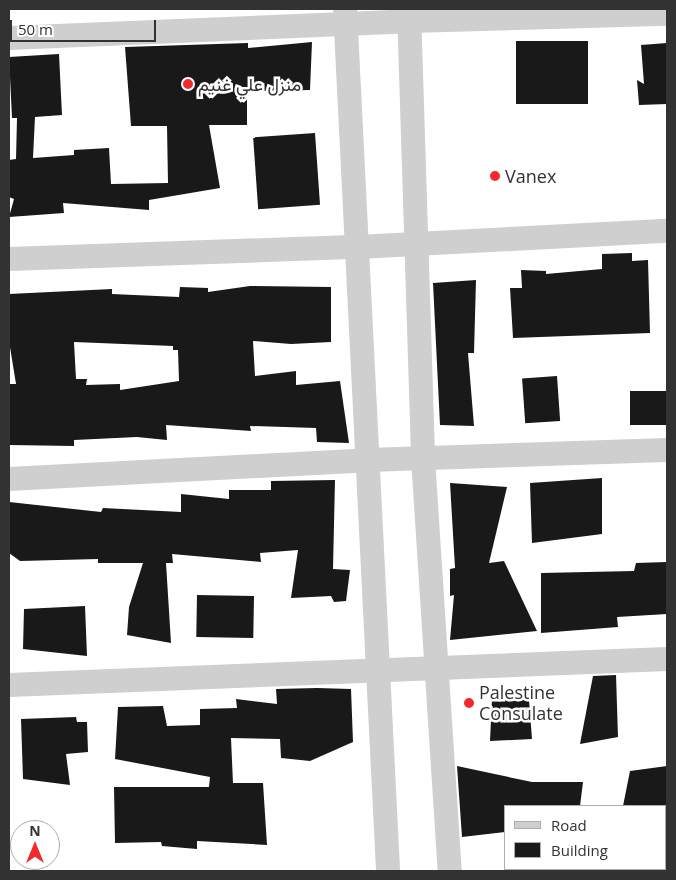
<!DOCTYPE html>
<meta charset="utf-8">
<style>
body{margin:0}
#map{position:relative;width:676px;height:880px;overflow:hidden;background:#fff;font-family:"Open Sans",Vazirmatn,sans-serif}
div>[style]{position:absolute}
.building>*{inset:0;background:#191919;transform-origin:0 0}
.minor>*{height:24px;margin:-12px;padding:0 12px;transform-origin:12px;border-radius:12px;background:#cfcfcf}
.dots>*{width:14px;height:14px;translate:-50% -50%;box-sizing:border-box;border:2px solid #fff;border-radius:50%}
span{translate:-50% -50%;white-space:nowrap;text-align:center;line-height:1.15;-webkit-text-stroke:5px #fff;paint-order:stroke}
.poi-label{font-size:18px;color:#323232}
.left{translate:0 -50%;text-align:left}
.frame{position:absolute;inset:0;border:10px solid #323232;pointer-events:none}
.legend{position:absolute;left:504px;top:805px;width:162px;height:65px;box-sizing:border-box;background:#fff;border:1px solid #adadad;margin:0;padding:6px 9px;list-style:none;font-size:15px;color:#323232}
.legend li{display:flex;align-items:center;gap:10px;height:25px}
.legend b{width:25px;border:1px solid #adadad}
.north{position:absolute;left:10px;top:820px;width:50px;height:50px;box-sizing:border-box;background:#fff;border:1px solid #adadad;border-radius:50%;rotate:0deg;font-size:14px;font-weight:700;line-height:20px;text-align:center;color:#323232}
.north::after{content:'';display:block;margin:auto;width:18px;height:22px;background:#f22a2d;clip-path:polygon(50% 0,100% 100%,50% 72%,0 100%)}
.scale{position:absolute;left:10px;top:20px;width:146px;height:22px;box-sizing:border-box;border:2px solid #323232;border-top:0;padding-left:6px;font-size:15px;line-height:18px;white-space:nowrap;color:#323232;-webkit-text-stroke:4px #fff;paint-order:stroke}
</style>
<div id="map">
<div class="building">
<div style="left:516px;top:41px;width:72px;height:63px"></div>
<div style="clip-path:polygon(312px 42px,310px 90px,247px 91px,247px 125px,209px 125px,220px 188px,149px 200px,149px 210px,63px 203px,64px 213px,9px 217px,14px 199px,9px 197px,9px 160px,16px 159px,17px 118px,12px 118px,9px 57px,59px 54px,62px 115px,35px 117px,33px 158px,74px 155px,74px 150px,109px 148px,111px 184px,168px 183px,167px 126px,131px 126px,125px 47px,248px 43px,248px 48px)"></div>
<div style="clip-path:polygon(667px 43px,667px 104px,639px 105px,637px 80px,644px 84px,641px 45px)"></div>
<div style="left:315px;top:133px;width:72px;height:62px;rotate:86deg"></div>
<div style="clip-path:polygon(632px 253px,632px 261px,648px 260px,650px 333px,513px 338px,510px 288px,522px 288px,521px 270px,546px 271px,546px 274px,602px 269px,602px 254px)"></div>
<div style="clip-path:polygon(476px 280px,474px 353px,468px 353px,474px 426px,440px 425px,433px 283px)"></div>
<div style="clip-path:polygon(evenodd,250px 286px,331px 287px,331px 342px,291px 344px,253px 341px,255px 376px,296px 371px,296px 385px,340px 381px,349px 443px,317px 442px,316px 428px,250px 426px,251px 431px,166px 425px,167px 440px,137px 437px,74px 440px,74px 446px,9px 445px,9px 384px,16px 384px,9px 341px,9px 294px,112px 289px,112px 294px,179px 297px,180px 287px,208px 288px,208px 292px,250px 286px,74px 342px,173px 346px,173px 350px,178px 350px,179px 381px,120px 390px,120px 384px,86px 385px,87px 379px,76px 379px,74px 342px)"></div>
<div style="left:557px;top:376px;width:45px;height:35px;rotate:86deg"></div>
<div style="left:667px;top:391px;width:34px;height:37px;rotate:90deg"></div>
<div style="clip-path:polygon(602px 478px,602px 534px,532px 543px,530px 483px)"></div>
<div style="clip-path:polygon(335px 480px,333px 569px,350px 570px,346px 601px,334px 602px,331px 596px,291px 598px,298px 550px,260px 553px,261px 562px,172px 554px,173px 563px,166px 563px,171px 643px,127px 635px,129px 607px,143px 563px,98px 563px,98px 559px,20px 561px,9px 553px,9px 502px,101px 512px,103px 508px,181px 512px,181px 494px,229px 499px,229px 490px,271px 490px,271px 481px)"></div>
<div style="clip-path:polygon(450px 483px,507px 487px,489px 563px,504px 561px,537px 631px,450px 640px,454px 595px,450px 596px,450px 569px,455px 568px)"></div>
<div style="clip-path:polygon(667px 562px,667px 614px,617px 617px,618px 627px,541px 633px,541px 573px,634px 571px,636px 563px)"></div>
<div style="left:197px;top:595px;width:57px;height:42px;rotate:1deg"></div>
<div style="clip-path:polygon(85px 606px,87px 656px,23px 649px,24px 609px)"></div>
<div style="clip-path:polygon(616px 675px,618px 737px,580px 744px,593px 676px)"></div>
<div style="clip-path:polygon(317px 688px,351px 689px,353px 742px,310px 761px,281px 758px,280px 739px,231px 738px,233px 783px,263px 783px,267px 845px,197px 841px,197px 849px,162px 846px,161px 842px,115px 843px,114px 787px,209px 787px,210px 777px,115px 759px,118px 707px,163px 706px,167px 726px,200px 725px,200px 709px,237px 708px,236px 699px,277px 704px,276px 689px)"></div>
<div style="clip-path:polygon(492px 699px,529px 700px,532px 739px,490px 741px)"></div>
<div style="clip-path:polygon(76px 717px,77px 722px,87px 722px,88px 752px,66px 754px,70px 785px,23px 779px,21px 719px)"></div>
<div style="clip-path:polygon(457px 766px,532px 782px,583px 782px,580px 806px,505px 806px,505px 832px,462px 837px)"></div>
<div style="clip-path:polygon(667px 766px,667px 806px,623px 806px,630px 771px)"></div>
</div>
<div class="minor">
<div style="left:345px;top:9px;width:863px;rotate:87.14deg"></div>
<div style="left:409px;top:9px;width:449px;rotate:88.2deg"></div>
<div style="left:423px;top:458px;width:414px;rotate:86.3deg"></div>
<div style="left:9px;top:38px;width:401px;rotate:-2.4deg"></div>
<div style="left:410px;top:21px;width:257px;rotate:-1.6deg"></div>
<div style="left:9px;top:259px;width:349px;rotate:-2deg"></div>
<div style="left:358px;top:247px;width:309px;rotate:-3deg"></div>
<div style="left:9px;top:479px;width:360px;rotate:-3deg"></div>
<div style="left:368px;top:460px;width:299px;rotate:-1.9deg"></div>
<div style="left:9px;top:685px;width:659px;rotate:-2.26deg"></div>
<div style="left:613px;top:871px;width:41px;rotate:-2.8deg"></div>
</div>
<div class="dots">
<div style="left:188px;top:84px;background:#f22a2d"></div>
<div style="left:495px;top:176px;background:#f22a2d"></div>
<div style="left:469px;top:703px;background:#f22a2d"></div>
</div>
<div class="poi-label">
<span class="left" style="left:198px;top:84px">منزل علي غنيم</span>
<span class="left" style="left:505px;top:176px">Vanex</span>
<span class="left" style="left:479px;top:703px">Palestine<br>Consulate</span>
</div>
<div class="frame"></div>
<ul class="legend">
<li><b style="height:6px;background:#cfcfcf"></b>Road</li>
<li><b style="height:14px;background:#191919"></b>Building</li>
</ul>
<div class="north">N</div>
<div class="scale">50 m</div>
</div>
